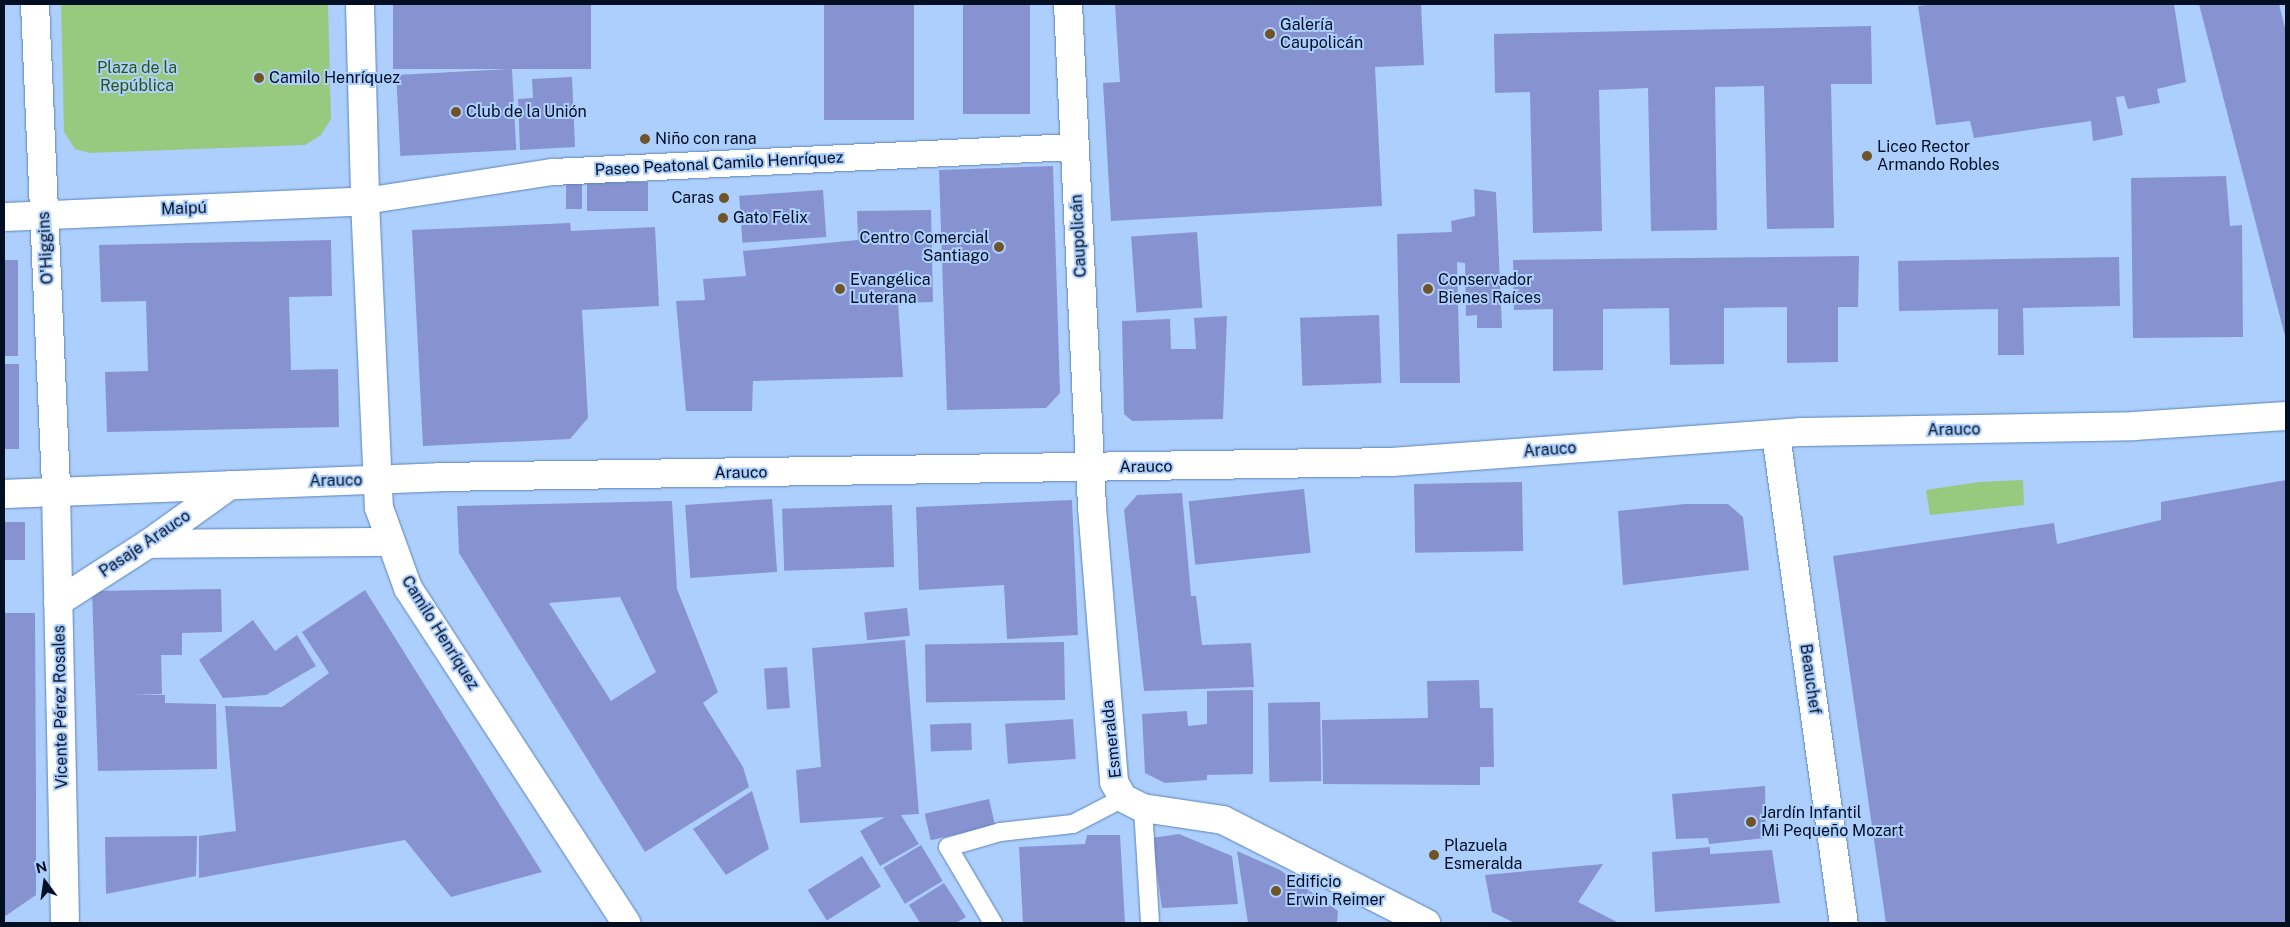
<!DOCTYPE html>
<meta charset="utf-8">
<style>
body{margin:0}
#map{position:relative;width:2290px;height:927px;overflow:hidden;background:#adcffd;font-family:"Public Sans",sans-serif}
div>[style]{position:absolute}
.green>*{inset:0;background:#97ca7f}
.building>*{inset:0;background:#8792d0;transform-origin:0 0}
.roads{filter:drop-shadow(0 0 1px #5c84b9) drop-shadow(0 0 1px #5c84b9)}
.service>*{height:18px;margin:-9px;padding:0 9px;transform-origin:9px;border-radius:9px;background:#fff}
.pedestrian>*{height:26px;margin:-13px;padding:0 13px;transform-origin:13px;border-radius:13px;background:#fff}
.minor>*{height:28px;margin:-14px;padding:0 14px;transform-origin:14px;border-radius:14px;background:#fff}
.tertiary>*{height:28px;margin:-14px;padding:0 14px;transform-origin:14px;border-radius:14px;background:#fff}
.secondary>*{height:28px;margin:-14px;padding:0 14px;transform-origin:14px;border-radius:14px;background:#fff}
.dots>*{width:14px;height:14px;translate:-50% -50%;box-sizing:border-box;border:2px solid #adcffd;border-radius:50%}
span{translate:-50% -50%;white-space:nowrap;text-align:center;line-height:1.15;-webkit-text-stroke:4px #adcffd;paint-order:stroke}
.poi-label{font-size:16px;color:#020e22}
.left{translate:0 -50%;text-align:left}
.right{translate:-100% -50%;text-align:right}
.park-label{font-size:16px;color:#2b560e}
.street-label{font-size:16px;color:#020e22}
.frame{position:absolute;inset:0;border:5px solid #020e22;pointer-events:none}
.north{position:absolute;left:20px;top:857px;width:50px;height:50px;-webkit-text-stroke:4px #adcffd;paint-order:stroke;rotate:346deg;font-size:14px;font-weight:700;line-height:20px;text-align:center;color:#020e22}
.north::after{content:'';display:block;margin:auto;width:18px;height:22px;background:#020e22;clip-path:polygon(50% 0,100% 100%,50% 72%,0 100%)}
</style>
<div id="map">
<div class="green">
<div style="clip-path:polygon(61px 4px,328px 4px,331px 119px,321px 135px,305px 145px,89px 153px,75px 149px,64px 132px)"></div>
<div style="clip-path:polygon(2023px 480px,2024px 505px,1930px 515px,1926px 490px,1979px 482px)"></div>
</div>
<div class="building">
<div style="left:393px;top:4px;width:198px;height:65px"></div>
<div style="left:824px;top:4px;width:90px;height:116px"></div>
<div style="left:963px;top:4px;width:67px;height:110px"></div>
<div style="clip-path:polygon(1115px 4px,1421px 4px,1424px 65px,1375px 67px,1382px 206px,1111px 221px,1103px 83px,1120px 82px)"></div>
<div style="clip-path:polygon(1937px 4px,2174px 4px,2186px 82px,2157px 89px,2160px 103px,2128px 109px,2124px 96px,2116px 97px,2123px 135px,2093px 141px,2091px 121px,1974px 138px,1970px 121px,1936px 125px,1918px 6px)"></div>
<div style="clip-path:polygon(2199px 4px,2279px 4px,2286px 32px,2286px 340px)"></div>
<div style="clip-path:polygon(1871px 26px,1872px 84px,1831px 84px,1834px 228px,1767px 229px,1764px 86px,1715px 87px,1717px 230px,1651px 231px,1648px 88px,1599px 90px,1602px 231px,1533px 233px,1530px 92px,1495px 93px,1494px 34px)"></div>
<div style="left:512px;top:69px;width:81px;height:116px;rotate:87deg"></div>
<div style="clip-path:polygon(572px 77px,575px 147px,520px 150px,518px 99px,533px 98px,532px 79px)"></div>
<div style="clip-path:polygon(1053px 166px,1060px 393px,1046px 408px,947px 410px,939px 170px)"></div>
<div style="clip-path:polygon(2226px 176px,2230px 226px,2242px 225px,2243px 337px,2133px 338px,2131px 178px)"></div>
<div style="left:648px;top:182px;width:29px;height:61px;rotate:90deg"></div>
<div style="left:566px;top:184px;width:16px;height:25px"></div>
<div style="clip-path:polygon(1474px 189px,1496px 192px,1502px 328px,1477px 328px,1477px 315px,1466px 316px,1465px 263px,1457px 262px,1460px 383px,1400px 383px,1397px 234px,1452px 232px,1451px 221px,1475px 216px)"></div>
<div style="left:823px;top:190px;width:47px;height:84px;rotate:86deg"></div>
<div style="clip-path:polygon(931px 210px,933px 302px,898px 303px,903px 377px,753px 381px,752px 411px,686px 411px,676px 301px,705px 300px,703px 279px,746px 276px,743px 251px,858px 240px,857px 211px)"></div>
<div style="clip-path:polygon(570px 223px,571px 231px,655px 227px,659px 306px,582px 310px,588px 418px,570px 439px,423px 446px,412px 230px)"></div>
<div style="left:1197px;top:232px;width:76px;height:66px;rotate:86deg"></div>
<div style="clip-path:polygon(331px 240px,332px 296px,289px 297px,291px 370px,338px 369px,339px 427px,107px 432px,105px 372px,148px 371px,146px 301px,101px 302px,99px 245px)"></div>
<div style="clip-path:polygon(1859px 256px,1858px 307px,1838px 307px,1838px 362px,1787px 363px,1787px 307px,1724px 308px,1724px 364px,1670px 365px,1669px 308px,1603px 309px,1603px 370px,1553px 371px,1553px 309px,1514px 310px,1513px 260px)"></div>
<div style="clip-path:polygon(2119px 257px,2120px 306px,2023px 308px,2024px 355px,1998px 355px,1998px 309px,1899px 311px,1898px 261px)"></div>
<div style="left:4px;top:260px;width:14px;height:96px"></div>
<div style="left:1379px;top:315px;width:68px;height:79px;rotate:88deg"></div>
<div style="clip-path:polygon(1227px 316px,1223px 419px,1132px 421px,1124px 414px,1122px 321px,1170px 319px,1171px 349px,1196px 349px,1194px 318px)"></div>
<div style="left:4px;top:364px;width:15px;height:85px"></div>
<div style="clip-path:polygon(2286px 480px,2286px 923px,1886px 923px,1833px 556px,2054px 523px,2057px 544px,2161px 520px,2161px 502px)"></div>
<div style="left:1522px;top:482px;width:69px;height:108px;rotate:89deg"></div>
<div style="left:1304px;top:489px;width:64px;height:116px;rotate:84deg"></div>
<div style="clip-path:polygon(1182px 493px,1191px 596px,1196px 596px,1202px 645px,1251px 643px,1254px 687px,1144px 691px,1124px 510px,1137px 495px)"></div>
<div style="left:772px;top:499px;width:73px;height:87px;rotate:86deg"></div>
<div style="clip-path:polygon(1072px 500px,1078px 635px,1007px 639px,1004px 585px,919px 590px,916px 507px)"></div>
<div style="clip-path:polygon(evenodd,672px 501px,677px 589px,718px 692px,703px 703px,743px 767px,749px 787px,645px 852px,459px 553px,457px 506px,672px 501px,620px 597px,656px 672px,611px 701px,549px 603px,620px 597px)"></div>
<div style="clip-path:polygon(1685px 504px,1728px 504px,1743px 517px,1749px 570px,1623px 585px,1618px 511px)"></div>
<div style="left:892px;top:505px;width:62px;height:110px;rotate:88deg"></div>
<div style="left:25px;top:522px;width:38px;height:21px;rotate:90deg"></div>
<div style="clip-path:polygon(221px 589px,222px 632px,182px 633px,182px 655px,161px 655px,162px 694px,129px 695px,165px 695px,165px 703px,216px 704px,217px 769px,98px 771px,92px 591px)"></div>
<div style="clip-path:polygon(365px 590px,542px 872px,451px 897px,405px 840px,199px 878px,199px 836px,236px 831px,225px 706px,282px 707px,329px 673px,302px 632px)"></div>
<div style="left:907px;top:608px;width:28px;height:43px;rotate:84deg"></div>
<div style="clip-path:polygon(4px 613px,35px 613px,36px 802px,36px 895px,4px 917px)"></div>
<div style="clip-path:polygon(253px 620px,275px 651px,297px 635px,316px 666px,266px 695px,223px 698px,199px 660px)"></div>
<div style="clip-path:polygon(905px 640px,919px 814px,901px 815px,919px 844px,880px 866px,860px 831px,885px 817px,800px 823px,796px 770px,821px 767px,812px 648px)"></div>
<div style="left:1064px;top:642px;width:58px;height:139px;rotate:89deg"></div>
<div style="left:787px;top:667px;width:41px;height:23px;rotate:86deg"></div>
<div style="clip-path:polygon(1479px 680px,1480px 708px,1493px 708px,1494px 767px,1480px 767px,1480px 785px,1323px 784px,1322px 720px,1428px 718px,1427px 681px)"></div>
<div style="clip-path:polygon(1253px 690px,1253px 774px,1207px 775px,1207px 780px,1165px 783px,1145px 773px,1142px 714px,1187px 711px,1188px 726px,1207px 724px,1207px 691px)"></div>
<div style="left:1320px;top:702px;width:79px;height:52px;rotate:89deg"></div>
<div style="left:1073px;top:719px;width:40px;height:68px;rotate:86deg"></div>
<div style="left:971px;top:723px;width:27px;height:41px;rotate:88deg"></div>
<div style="clip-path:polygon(1765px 786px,1766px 838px,1709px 844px,1708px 838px,1676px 839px,1672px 794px)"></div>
<div style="clip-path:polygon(752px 791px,769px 849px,726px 875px,693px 829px)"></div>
<div style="left:989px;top:799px;width:27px;height:66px;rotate:77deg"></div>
<div style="clip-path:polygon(1179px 834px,1232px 856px,1238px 904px,1162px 908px,1152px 838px)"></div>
<div style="clip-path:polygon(1087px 835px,1120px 835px,1125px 923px,1023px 923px,1019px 847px,1085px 844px)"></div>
<div style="clip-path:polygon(197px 836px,196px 876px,106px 894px,105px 837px)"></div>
<div style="left:921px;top:845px;width:42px;height:44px;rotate:59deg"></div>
<div style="clip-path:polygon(1710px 847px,1710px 854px,1772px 850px,1780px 903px,1655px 912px,1652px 852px)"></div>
<div style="clip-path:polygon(1237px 851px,1280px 870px,1338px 911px,1337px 923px,1248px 923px)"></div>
<div style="left:862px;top:856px;width:36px;height:64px;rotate:58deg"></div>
<div style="clip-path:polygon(1603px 864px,1578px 902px,1619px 923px,1515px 923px,1492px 912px,1485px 875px)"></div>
<div style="clip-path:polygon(944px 883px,966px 917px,956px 923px,920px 923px,909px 905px)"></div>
</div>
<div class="roads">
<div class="service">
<div style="left:1143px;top:808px;width:115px;rotate:86.5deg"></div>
<div style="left:993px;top:923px;width:88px;rotate:-120.6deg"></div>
<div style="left:948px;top:847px;width:54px;rotate:-16.1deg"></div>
<div style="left:1000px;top:832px;width:73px;rotate:-6.3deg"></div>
<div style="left:1073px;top:824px;width:56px;rotate:-27.5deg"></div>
</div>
<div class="pedestrian">
<div style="left:365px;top:201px;width:190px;rotate:-8.8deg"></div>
<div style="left:553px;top:172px;width:522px;rotate:-2.75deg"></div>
</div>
<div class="minor">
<div style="left:4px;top:217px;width:361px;rotate:-2.5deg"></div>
<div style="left:1776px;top:435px;width:493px;rotate:82.1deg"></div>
<div style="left:4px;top:494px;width:435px;rotate:-2.2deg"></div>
<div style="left:439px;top:477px;width:953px;rotate:-0.9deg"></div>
<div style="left:1392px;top:462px;width:411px;rotate:-4.2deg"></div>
<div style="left:1802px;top:432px;width:332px;rotate:-1deg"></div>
<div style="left:2134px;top:426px;width:152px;rotate:-3.8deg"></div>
<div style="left:148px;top:544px;width:241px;rotate:-0.5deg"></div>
<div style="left:58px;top:602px;width:107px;rotate:-32.8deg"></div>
<div style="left:148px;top:544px;width:101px;rotate:-35.7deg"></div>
</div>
<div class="tertiary">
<div style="left:360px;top:4px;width:197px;rotate:88.5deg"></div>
<div style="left:365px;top:201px;width:307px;rotate:87.4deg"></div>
<div style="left:379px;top:508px;width:85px;rotate:70.1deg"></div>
<div style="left:408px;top:588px;width:400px;rotate:56.9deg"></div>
<div style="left:1068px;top:4px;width:504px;rotate:87.27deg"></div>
<div style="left:1092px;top:507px;width:276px;rotate:85.4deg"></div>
<div style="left:1114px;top:782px;width:18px;rotate:61deg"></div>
<div style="left:1123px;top:798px;width:22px;rotate:27deg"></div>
<div style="left:1143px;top:808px;width:81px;rotate:8.5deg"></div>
<div style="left:1223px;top:820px;width:228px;rotate:26.9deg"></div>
</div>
<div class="secondary">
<div style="left:35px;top:4px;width:488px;rotate:87.5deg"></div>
<div style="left:56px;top:492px;width:431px;rotate:88.8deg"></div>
</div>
</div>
<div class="dots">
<div style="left:1270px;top:34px;background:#705327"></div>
<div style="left:259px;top:78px;background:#705327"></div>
<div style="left:456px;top:112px;background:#705327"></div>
<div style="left:645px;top:139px;background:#705327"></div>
<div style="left:1867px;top:156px;background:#705327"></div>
<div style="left:724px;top:198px;background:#705327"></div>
<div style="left:723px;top:218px;background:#705327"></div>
<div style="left:999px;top:247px;background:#705327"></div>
<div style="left:840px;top:289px;background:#705327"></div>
<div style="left:1428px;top:289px;background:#705327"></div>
<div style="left:1751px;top:822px;background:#705327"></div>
<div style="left:1434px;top:855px;background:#705327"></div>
<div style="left:1276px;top:891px;background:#705327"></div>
</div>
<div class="poi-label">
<span class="left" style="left:1280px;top:34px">Galería<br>Caupolicán</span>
<span class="left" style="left:269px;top:78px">Camilo Henríquez</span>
<span class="left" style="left:466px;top:112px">Club de la Unión</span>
<span class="left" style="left:655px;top:139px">Niño con rana</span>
<span class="left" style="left:1877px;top:156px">Liceo Rector<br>Armando Robles</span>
<span class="right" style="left:714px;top:198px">Caras</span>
<span class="left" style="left:733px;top:218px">Gato Felix</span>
<span class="right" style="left:989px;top:247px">Centro Comercial<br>Santiago</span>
<span class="left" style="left:850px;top:289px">Evangélica<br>Luterana</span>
<span class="left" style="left:1438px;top:289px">Conservador<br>Bienes Raíces</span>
<span class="left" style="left:1761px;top:822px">Jardín Infantil<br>Mi Pequeño Mozart</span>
<span class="left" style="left:1444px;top:855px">Plazuela<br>Esmeralda</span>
<span class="left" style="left:1286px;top:891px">Edificio<br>Erwin Reimer</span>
</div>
<div class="park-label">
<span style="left:137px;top:77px">Plaza de la<br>República</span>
</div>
<div class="street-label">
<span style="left:719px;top:164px;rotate:-3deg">Paseo Peatonal Camilo Henríquez</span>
<span style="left:184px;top:209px;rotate:-2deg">Maipú</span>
<span style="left:1079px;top:236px;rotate:-93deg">Caupolicán</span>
<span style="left:46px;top:248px;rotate:-93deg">O'Higgins</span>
<span style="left:1954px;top:430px;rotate:-1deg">Arauco</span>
<span style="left:1550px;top:450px;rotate:-4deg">Arauco</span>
<span style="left:1146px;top:467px;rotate:-1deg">Arauco</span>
<span style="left:741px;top:473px;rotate:-1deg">Arauco</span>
<span style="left:336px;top:481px;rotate:-1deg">Arauco</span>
<span style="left:145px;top:544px;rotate:-34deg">Pasaje Arauco</span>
<span style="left:440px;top:633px;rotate:58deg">Camilo Henríquez</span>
<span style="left:1810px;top:679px;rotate:82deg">Beauchef</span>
<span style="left:61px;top:707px;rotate:-91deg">Vicente Pérez Rosales</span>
<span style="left:1112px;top:739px;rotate:-96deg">Esmeralda</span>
</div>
<div class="frame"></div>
<div class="north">N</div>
</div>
